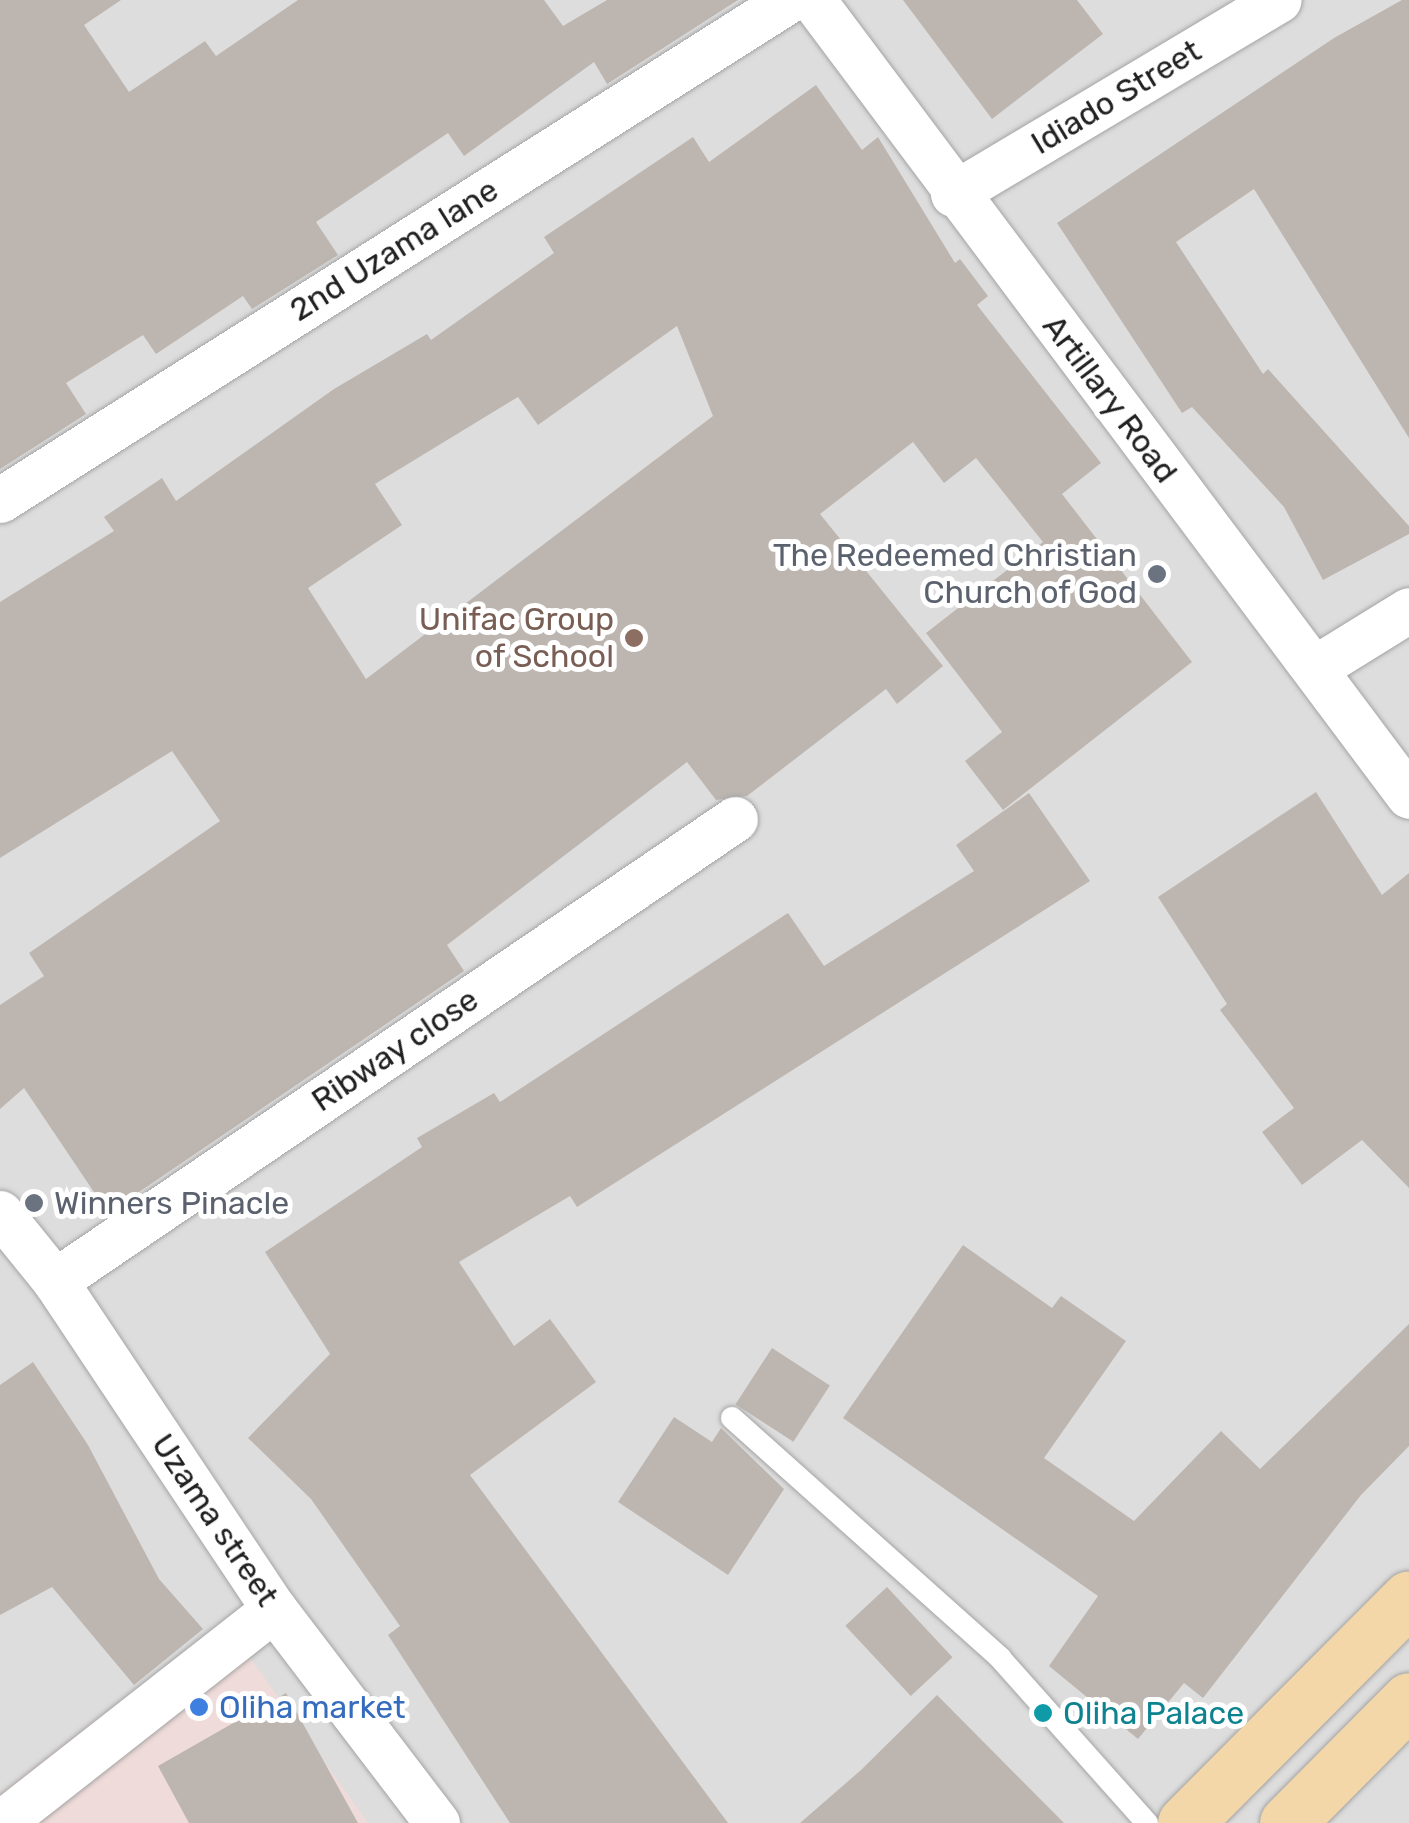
<!DOCTYPE html>
<style>
body{margin:0}
#map{position:relative;width:1409px;height:1823px;overflow:hidden;background:#f0ede7;font-family:Rubik,sans-serif}
div>[style]{position:absolute}
.residential>*{inset:0;background:#dedddd;transform-origin:0 0}
.commercial>*{inset:0;background:#efdbd9}
.building>*{inset:0;background:#bdb6b0;transform-origin:0 0}
.roads{filter:drop-shadow(0 0 2px #a4a4a4) drop-shadow(0 0 2px #a4a4a4)}
.service>*{height:22px;margin:-11px;padding:0 11px;transform-origin:11px;border-radius:11px;background:#fff}
.minor>*{height:45px;margin:-22.5px;padding:0 22.5px;transform-origin:22.5px;border-radius:22.5px;background:#fff}
.primary>*{height:55px;margin:-27.5px;padding:0 27.5px;transform-origin:27.5px;border-radius:27.5px;background:#f3d7a9}
.dots>*{width:28px;height:28px;translate:-50% -50%;box-sizing:border-box;border:5px solid #fff;border-radius:50%}
span{translate:-50% -50%;white-space:nowrap;text-align:center;line-height:1.15;-webkit-text-stroke:10px #fff;paint-order:stroke}
.street-label{font-size:32px;color:#202020}
.worship-label{font-size:32px;color:#5b616d}
.right{translate:-100% -50%;text-align:right}
.left{translate:0 -50%;text-align:left}
.education-label{font-size:32px;color:#785e54}
.shop-label{font-size:32px;color:#366cbe}
.culture-label{font-size:32px;color:#0d838f}
</style>
<div id="map">
<div class="residential">
<div style="left:0;top:0;width:1409px;height:1823px"></div>
</div>
<div class="commercial">
<div style="clip-path:polygon(224px 1621px,368px 1823px,0 1823px,0 1793px)"></div>
</div>
<div class="building">
<div style="clip-path:polygon(0 0,121px 0,84px 25px,129px 92px,205px 41px,216px 56px,298px 0,544px 0,563px 26px,607px 0,738px 0,607px 84px,594px 62px,464px 156px,448px 133px,316px 222px,338px 255px,252px 309px,243px 296px,156px 354px,143px 335px,66px 383px,86px 414px,0 469px)"></div>
<div style="clip-path:polygon(903px 0,1077px 0,1103px 34px,992px 119px)"></div>
<div style="clip-path:polygon(1402px 0,1409px 0,1409px 438px,1254px 189px,1176px 242px,1263px 374px,1268px 369px,1409px 526px,1409px 534px,1323px 580px,1284px 507px,1192px 407px,1182px 413px,1057px 223px,1334px 38px)"></div>
<div style="clip-path:polygon(evenodd,816px 85px,862px 150px,878px 137px,955px 263px,960px 259px,988px 296px,977px 305px,1101px 463px,1062px 494px,1192px 662px,1003px 810px,965px 761px,1002px 732px,926px 633px,1043px 542px,976px 458px,944px 483px,913px 442px,820px 514px,943px 666px,897px 704px,886px 689px,747px 796px,716px 800px,687px 762px,447px 945px,464px 971px,108px 1213px,24px 1088px,0 1109px,0 1005px,44px 976px,29px 953px,220px 821px,172px 751px,0 858px,0 602px,114px 531px,104px 517px,162px 478px,176px 501px,334px 389px,427px 334px,431px 340px,554px 253px,544px 237px,693px 137px,709px 162px,816px 85px,677px 326px,713px 416px,366px 679px,308px 588px,402px 525px,375px 484px,518px 397px,538px 425px,677px 326px)"></div>
<div style="clip-path:polygon(1316px 792px,1382px 895px,1409px 873px,1409px 1188px,1362px 1140px,1302px 1185px,1262px 1132px,1294px 1108px,1220px 1010px,1227px 1004px,1158px 897px)"></div>
<div style="clip-path:polygon(1029px 793px,1090px 881px,577px 1207px,570px 1196px,459px 1262px,514px 1346px,550px 1319px,596px 1382px,470px 1475px,728px 1823px,510px 1823px,388px 1635px,400px 1626px,311px 1499px,248px 1438px,330px 1354px,265px 1252px,422px 1147px,417px 1138px,494px 1093px,500px 1102px,788px 913px,824px 966px,974px 871px,956px 845px)"></div>
<div style="clip-path:polygon(963px 1245px,1052px 1308px,1061px 1296px,1126px 1341px,1044px 1458px,1134px 1521px,1221px 1431px,1260px 1469px,1409px 1324px,1409px 1446px,1361px 1495px,1203px 1698px,1184px 1683px,1138px 1739px,1049px 1666px,1098px 1596px,843px 1418px)"></div>
<div style="left:772px;top:1348px;width:69px;height:67px;rotate:33deg"></div>
<div style="clip-path:polygon(33px 1362px,88px 1445px,159px 1579px,203px 1629px,134px 1685px,52px 1587px,0 1615px,0 1385px)"></div>
<div style="clip-path:polygon(674px 1417px,712px 1442px,721px 1428px,784px 1489px,728px 1575px,618px 1502px)"></div>
<div style="left:887px;top:1587px;width:96px;height:57px;rotate:47deg"></div>
<div style="clip-path:polygon(286px 1693px,358px 1823px,189px 1823px,158px 1766px)"></div>
<div style="clip-path:polygon(937px 1695px,1064px 1823px,800px 1823px,861px 1770px)"></div>
</div>
<div class="roads">
<div class="service">
<div style="left:732px;top:1418px;width:360px;rotate:41.8deg"></div>
<div style="left:1000px;top:1658px;width:221px;rotate:48.3deg"></div>
</div>
<div class="minor">
<div style="left:813px;top:0;width:994px;rotate:53.18deg"></div>
<div style="left:953px;top:194px;width:379px;rotate:-30.8deg"></div>
<div style="left:0;top:500px;width:934px;rotate:-32.36deg"></div>
<div style="left:1315px;top:668px;width:110px;rotate:-31.7deg"></div>
<div style="left:0;top:1213px;width:87px;rotate:51deg"></div>
<div style="left:55px;top:1281px;width:394px;rotate:56.3deg"></div>
<div style="left:274px;top:1609px;width:269px;rotate:52.7deg"></div>
<div style="left:55px;top:1281px;width:822px;rotate:-34.19deg"></div>
<div style="left:1px;top:1823px;width:347px;rotate:-38.1deg"></div>
</div>
<div class="primary">
<div style="left:1185px;top:1823px;width:317px;rotate:-45.1deg"></div>
<div style="left:1287px;top:1823px;width:173px;rotate:-45.2deg"></div>
</div>
</div>
<div class="dots">
<div style="left:1157px;top:574px;background:#6b7280"></div>
<div style="left:634px;top:638px;background:#8d6e63"></div>
<div style="left:34px;top:1203px;background:#6b7280"></div>
<div style="left:199px;top:1707px;background:#3f7fe0"></div>
<div style="left:1043px;top:1713px;background:#0f9aa8"></div>
</div>
<div class="street-label">
<span style="left:1116px;top:97px;rotate:-31deg">Idiado Street</span>
<span style="left:394px;top:250px;rotate:-32deg">2nd Uzama lane</span>
<span style="left:1110px;top:399px;rotate:53deg">Artillary Road</span>
<span style="left:395px;top:1050px;rotate:-34deg">Ribway close</span>
<span style="left:215px;top:1520px;rotate:56deg">Uzama street</span>
</div>
<div class="worship-label">
<span class="right" style="left:1137px;top:574px">The Redeemed Christian<br>Church of God</span>
<span class="left" style="left:54px;top:1203px">Winners Pinacle</span>
</div>
<div class="education-label">
<span class="right" style="left:614px;top:638px">Unifac Group<br>of School</span>
</div>
<div class="shop-label">
<span class="left" style="left:219px;top:1707px">Oliha market</span>
</div>
<div class="culture-label">
<span class="left" style="left:1063px;top:1713px">Oliha Palace</span>
</div>
</div>
